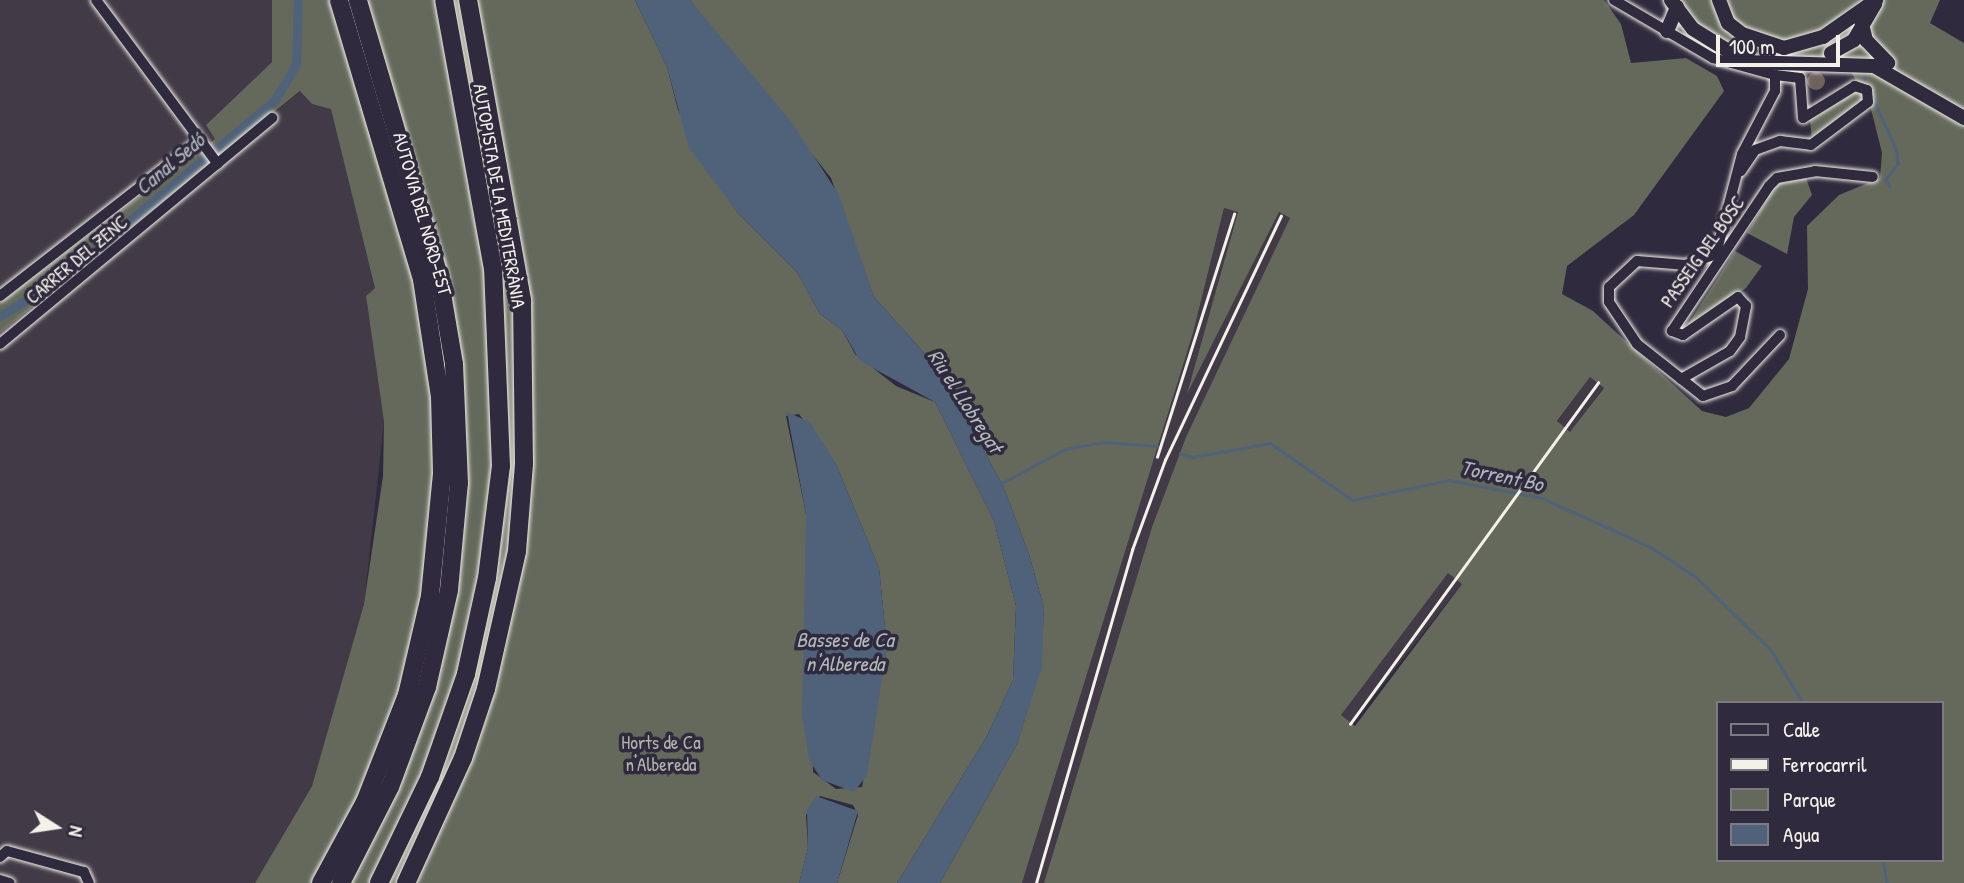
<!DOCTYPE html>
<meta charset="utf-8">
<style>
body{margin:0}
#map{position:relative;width:1964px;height:883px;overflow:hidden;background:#2f2a3d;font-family:"Patrick Hand",sans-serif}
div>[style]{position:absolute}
.built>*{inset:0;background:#423b47;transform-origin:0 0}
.green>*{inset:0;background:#64695c}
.water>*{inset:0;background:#4f627a}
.stream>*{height:2.5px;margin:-1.25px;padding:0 1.25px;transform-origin:1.25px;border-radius:1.25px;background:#4f627a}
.canal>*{height:9px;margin:-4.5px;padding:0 4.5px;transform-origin:4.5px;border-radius:4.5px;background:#4f627a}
.building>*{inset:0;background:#6e625d}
.round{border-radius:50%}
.roads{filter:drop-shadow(0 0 2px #f4f1e8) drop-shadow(0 0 2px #f4f1e8)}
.street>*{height:10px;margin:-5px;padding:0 5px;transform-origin:5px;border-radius:5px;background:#2f2a3d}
.secondary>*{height:14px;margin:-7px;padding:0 7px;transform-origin:7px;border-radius:7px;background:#2f2a3d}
.highway>*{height:18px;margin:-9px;padding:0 9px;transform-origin:9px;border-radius:9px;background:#2f2a3d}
.rail>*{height:2.5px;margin:-1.25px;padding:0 1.25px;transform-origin:1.25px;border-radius:1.25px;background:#f4f1e8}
span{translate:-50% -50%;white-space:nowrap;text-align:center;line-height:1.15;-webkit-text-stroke:7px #2f2a3d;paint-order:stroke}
.street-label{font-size:19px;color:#f4f1e8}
.park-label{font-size:19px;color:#b3b4a9}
.water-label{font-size:21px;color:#b2b8bc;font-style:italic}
.legend{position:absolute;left:1716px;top:701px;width:228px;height:161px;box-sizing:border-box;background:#2f2a3d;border:2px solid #7e7a81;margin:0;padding:9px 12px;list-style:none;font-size:21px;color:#f4f1e8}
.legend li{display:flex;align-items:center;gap:14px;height:35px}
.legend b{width:35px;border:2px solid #7e7a81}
.north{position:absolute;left:21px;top:792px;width:70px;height:70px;-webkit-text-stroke:5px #2f2a3d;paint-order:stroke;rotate:102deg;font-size:19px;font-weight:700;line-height:28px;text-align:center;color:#f4f1e8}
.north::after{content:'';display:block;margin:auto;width:24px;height:32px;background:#f4f1e8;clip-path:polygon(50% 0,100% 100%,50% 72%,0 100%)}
.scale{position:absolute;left:1716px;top:35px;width:124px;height:32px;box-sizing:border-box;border:4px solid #f4f1e8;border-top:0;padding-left:9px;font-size:21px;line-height:24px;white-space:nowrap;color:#f4f1e8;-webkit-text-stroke:5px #2f2a3d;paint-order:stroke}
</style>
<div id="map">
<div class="built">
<div style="clip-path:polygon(0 0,272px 0,272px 62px,206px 125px,216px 139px,0 303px)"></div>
<div style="clip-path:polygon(301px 91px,312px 104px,331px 108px,361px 213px,375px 288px,366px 296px,384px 422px,364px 604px,312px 786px,255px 883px,0 883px,0 333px)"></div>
<div style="clip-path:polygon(1224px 208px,1238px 211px,1189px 390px,1279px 211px,1290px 218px,1186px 437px,1152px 527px,1044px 883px,1022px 883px,1193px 333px)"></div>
<div style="left:1590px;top:377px;width:17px;height:56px;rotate:36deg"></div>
<div style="left:1448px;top:572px;width:18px;height:179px;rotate:38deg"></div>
</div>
<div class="green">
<div style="clip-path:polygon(evenodd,272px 0,635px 0,667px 67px,678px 110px,737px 212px,797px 272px,820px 314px,842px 330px,855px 354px,896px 386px,935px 402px,994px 521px,1016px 606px,1013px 680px,987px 736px,897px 883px,837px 883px,858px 815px,853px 805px,820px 796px,806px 815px,808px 848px,799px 883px,255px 883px,312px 786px,364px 604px,383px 476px,384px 422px,366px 296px,375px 288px,331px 109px,312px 104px,300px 91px,0 333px,0 303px,215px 139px,206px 125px,272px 62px,272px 0,799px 414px,836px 464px,879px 568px,887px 647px,862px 787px,836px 789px,813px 772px,806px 514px,786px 416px,799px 414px)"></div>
<div style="clip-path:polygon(evenodd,690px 0,1604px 0,1621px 24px,1631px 63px,1686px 58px,1717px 76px,1724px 91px,1634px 215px,1567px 266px,1562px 294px,1593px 311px,1702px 411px,1726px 417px,1749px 408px,1789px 359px,1808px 289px,1807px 226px,1839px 195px,1880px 178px,1882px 153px,1870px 105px,1847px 65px,1769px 72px,1670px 24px,1663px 0,1940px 0,1930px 23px,1964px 43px,1964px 883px,1044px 883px,1152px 527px,1186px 437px,1290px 218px,1279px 212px,1187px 394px,1238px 212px,1224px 208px,1193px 333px,1022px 883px,940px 883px,1017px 744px,1041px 667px,1044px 608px,1029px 554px,1003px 486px,942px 373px,874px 297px,831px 178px,690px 0,1590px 377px,1604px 388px,1570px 432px,1557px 421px,1590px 377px,690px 0,1448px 573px,1462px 584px,1355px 726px,1341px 715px,1448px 573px,690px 0,1717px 703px,1941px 703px,1941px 860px,1717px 860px,1717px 703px)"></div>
<div style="clip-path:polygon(1859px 89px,1866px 99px,1812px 140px,1810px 120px)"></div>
<div style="clip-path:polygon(1805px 175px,1812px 195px,1794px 217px,1787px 254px,1747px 233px,1776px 184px)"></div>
<div style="clip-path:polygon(1735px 251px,1762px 266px,1746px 288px,1687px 326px)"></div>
</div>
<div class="water">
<div style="clip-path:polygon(635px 0,690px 0,793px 124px,839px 195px,874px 297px,942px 373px,1003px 486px,1029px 554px,1044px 608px,1042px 667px,1017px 744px,940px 883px,897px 883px,987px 736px,1013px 680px,1016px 606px,994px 521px,935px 402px,860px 361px,842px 330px,820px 314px,797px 272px,737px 212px,689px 148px,667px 67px)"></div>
<div style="clip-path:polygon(787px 412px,810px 422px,836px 464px,879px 568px,887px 647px,867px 775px,854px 792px,822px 780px,809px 760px,802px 715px,806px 514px)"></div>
<div style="clip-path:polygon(816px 796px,858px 811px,837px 883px,799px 883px,808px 848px,807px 810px)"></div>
</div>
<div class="stream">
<div style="left:1865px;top:73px;width:12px;rotate:90deg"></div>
<div style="left:1872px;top:96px;width:60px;rotate:65.6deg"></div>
<div style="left:1897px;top:151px;width:13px;rotate:86deg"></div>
<div style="left:1898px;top:164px;width:20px;rotate:127deg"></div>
<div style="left:1886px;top:180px;width:7px;rotate:56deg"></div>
<div style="left:1180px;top:453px;width:14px;rotate:17deg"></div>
<div style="left:1193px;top:457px;width:78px;rotate:-10.3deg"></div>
<div style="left:1270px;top:443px;width:101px;rotate:34.5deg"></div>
<div style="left:1353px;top:500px;width:98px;rotate:-11.8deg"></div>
<div style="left:1449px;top:480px;width:95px;rotate:11deg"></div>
<div style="left:1542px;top:498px;width:120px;rotate:24.2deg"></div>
<div style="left:1651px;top:547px;width:54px;rotate:33.7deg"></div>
<div style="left:1696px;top:577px;width:106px;rotate:44.2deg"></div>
<div style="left:1772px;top:651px;width:61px;rotate:59.2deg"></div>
<div style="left:1002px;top:483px;width:72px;rotate:-28.4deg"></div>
<div style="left:1065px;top:449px;width:39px;rotate:-10deg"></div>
<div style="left:1103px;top:442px;width:54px;rotate:4.2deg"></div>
<div style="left:1883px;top:860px;width:23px;rotate:80deg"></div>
</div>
<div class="canal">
<div style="left:0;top:316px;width:67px;rotate:-31.6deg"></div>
<div style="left:57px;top:281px;width:283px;rotate:-39.7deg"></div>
<div style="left:275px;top:100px;width:42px;rotate:-59.7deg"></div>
<div style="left:296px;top:64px;width:64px;rotate:-88.2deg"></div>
</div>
<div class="building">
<div class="round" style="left:1807px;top:72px;width:18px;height:18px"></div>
</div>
<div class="roads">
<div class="street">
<div style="left:96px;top:0;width:204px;rotate:53.4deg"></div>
<div style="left:1614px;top:0;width:115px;rotate:30.4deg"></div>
<div style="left:1713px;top:58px;width:64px;rotate:15.3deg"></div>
<div style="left:1775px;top:75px;width:16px;rotate:90deg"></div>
<div style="left:1775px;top:91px;width:71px;rotate:117.6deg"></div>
<div style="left:1742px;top:154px;width:103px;rotate:104.6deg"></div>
<div style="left:1716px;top:254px;width:32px;rotate:160deg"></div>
<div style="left:1686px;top:265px;width:49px;rotate:-175.3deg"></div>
<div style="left:1637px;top:261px;width:38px;rotate:137deg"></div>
<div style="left:1609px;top:287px;width:15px;rotate:90deg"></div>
<div style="left:1609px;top:302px;width:50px;rotate:56.3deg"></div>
<div style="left:1637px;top:344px;width:84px;rotate:38.2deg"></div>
<div style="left:1703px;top:396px;width:31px;rotate:-19deg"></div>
<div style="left:1732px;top:386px;width:70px;rotate:-46.7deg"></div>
<div style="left:1741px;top:171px;width:25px;rotate:-56deg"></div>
<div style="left:1755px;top:150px;width:27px;rotate:-20deg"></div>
<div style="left:1780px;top:141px;width:31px;rotate:7deg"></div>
<div style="left:1811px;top:145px;width:71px;rotate:-37deg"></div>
<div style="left:1868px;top:102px;width:12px;rotate:-95deg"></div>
<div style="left:1867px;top:90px;width:13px;rotate:-162deg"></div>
<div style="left:1855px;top:86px;width:61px;rotate:148.4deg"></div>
<div style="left:1803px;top:118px;width:40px;rotate:-94.3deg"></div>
<div style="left:1800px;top:78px;width:25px;rotate:-173deg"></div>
<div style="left:0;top:296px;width:251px;rotate:-37.9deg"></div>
<div style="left:0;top:344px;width:354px;rotate:-39.7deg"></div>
<div style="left:1681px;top:379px;width:56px;rotate:-29.7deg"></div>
<div style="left:1730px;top:351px;width:17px;rotate:-54deg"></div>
<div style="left:1740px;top:337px;width:32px;rotate:-79deg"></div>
<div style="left:1746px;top:306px;width:12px;rotate:-132deg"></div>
<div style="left:1738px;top:297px;width:67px;rotate:145.4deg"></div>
<div style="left:1683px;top:335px;width:12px;rotate:-160deg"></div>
<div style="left:1672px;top:331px;width:174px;rotate:-56.2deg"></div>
<div style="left:1769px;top:186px;width:11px;rotate:-45deg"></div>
<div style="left:1777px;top:178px;width:39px;rotate:-10deg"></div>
<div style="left:1815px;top:171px;width:58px;rotate:5.9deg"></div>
<div style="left:0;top:857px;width:9px;rotate:-41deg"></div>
<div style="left:7px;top:851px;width:80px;rotate:15.3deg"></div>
<div style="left:84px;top:872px;width:12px;rotate:66deg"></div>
<div style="left:0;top:880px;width:10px;rotate:17deg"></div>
</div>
<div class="secondary">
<div style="left:1671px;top:0;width:36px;rotate:53deg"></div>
<div style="left:1693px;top:29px;width:62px;rotate:31.9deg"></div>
<div style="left:1746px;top:62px;width:128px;rotate:1.8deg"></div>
<div style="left:1874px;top:66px;width:104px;rotate:30deg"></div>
<div style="left:1719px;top:0;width:25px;rotate:69deg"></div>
<div style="left:1728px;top:23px;width:18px;rotate:38deg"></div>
<div style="left:1742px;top:34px;width:44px;rotate:18.4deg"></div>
<div style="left:1784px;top:48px;width:41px;rotate:-15.8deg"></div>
<div style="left:1823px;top:37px;width:65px;rotate:-34.9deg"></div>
<div style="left:1861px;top:20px;width:21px;rotate:76deg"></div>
<div style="left:1866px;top:40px;width:32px;rotate:46deg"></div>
<div style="left:1667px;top:31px;width:26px;rotate:-67deg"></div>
<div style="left:1831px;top:53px;width:26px;rotate:-29deg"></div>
<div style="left:1854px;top:40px;width:42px;rotate:-59.7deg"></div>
</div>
<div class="highway">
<div style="left:321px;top:883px;width:92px;rotate:-61.5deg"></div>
<div style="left:365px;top:802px;width:115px;rotate:-68.6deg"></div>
<div style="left:407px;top:695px;width:102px;rotate:-76.9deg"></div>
<div style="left:430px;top:596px;width:124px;rotate:-84.4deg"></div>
<div style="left:442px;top:473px;width:76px;rotate:-91.5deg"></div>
<div style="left:440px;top:397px;width:119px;rotate:-98.7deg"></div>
<div style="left:422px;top:279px;width:291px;rotate:-106.6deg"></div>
<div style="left:341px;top:883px;width:108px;rotate:-63deg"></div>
<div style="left:390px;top:787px;width:107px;rotate:-69.7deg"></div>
<div style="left:427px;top:687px;width:99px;rotate:-77.2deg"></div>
<div style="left:449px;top:590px;width:107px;rotate:-84.7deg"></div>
<div style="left:459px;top:483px;width:119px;rotate:-92.4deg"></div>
<div style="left:454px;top:364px;width:89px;rotate:-99.7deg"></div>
<div style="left:439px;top:276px;width:288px;rotate:-106.4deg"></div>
<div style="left:379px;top:883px;width:118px;rotate:-64.3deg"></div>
<div style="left:430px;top:777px;width:109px;rotate:-70.7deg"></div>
<div style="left:466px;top:674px;width:98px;rotate:-77.7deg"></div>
<div style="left:487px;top:578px;width:113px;rotate:-82.9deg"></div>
<div style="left:501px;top:466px;width:197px;rotate:-92.3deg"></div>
<div style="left:493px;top:269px;width:273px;rotate:-100.3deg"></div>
<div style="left:406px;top:883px;width:137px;rotate:-65.5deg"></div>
<div style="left:463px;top:758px;width:73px;rotate:-71.6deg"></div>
<div style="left:486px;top:689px;width:141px;rotate:-77.3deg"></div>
<div style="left:517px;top:551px;width:87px;rotate:-85.4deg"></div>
<div style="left:524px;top:464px;width:164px;rotate:-90.7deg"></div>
<div style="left:522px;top:300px;width:305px;rotate:-100.2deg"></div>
</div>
</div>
<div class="rail">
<div style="left:1157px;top:457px;width:255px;rotate:-72.4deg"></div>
<div style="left:1350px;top:724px;width:422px;rotate:-54deg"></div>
<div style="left:1036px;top:883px;width:347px;rotate:-73.9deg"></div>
<div style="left:1132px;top:550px;width:96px;rotate:-69.9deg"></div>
<div style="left:1165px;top:460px;width:270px;rotate:-64.6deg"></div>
</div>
<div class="street-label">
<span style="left:499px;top:196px;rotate:80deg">AUTOPISTA DE LA MEDITERRÀNIA</span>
<span style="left:422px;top:214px;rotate:74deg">AUTOVIA DEL NORD-EST</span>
<span style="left:1703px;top:252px;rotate:-55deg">PASSEIG DEL BOSC</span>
<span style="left:77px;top:260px;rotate:-40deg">CARRER DEL ZENC</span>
</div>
<div class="park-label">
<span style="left:661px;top:754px">Horts de Ca<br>n'Albereda</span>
</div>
<div class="water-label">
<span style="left:170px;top:164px;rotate:-40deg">Canal Sedó</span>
<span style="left:965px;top:401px;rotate:57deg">Riu el Llobregat</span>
<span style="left:1502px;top:476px;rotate:12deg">Torrent Bo</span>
<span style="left:845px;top:652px">Basses de Ca<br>n'Albereda</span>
</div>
<ul class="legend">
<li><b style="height:9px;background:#2f2a3d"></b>Calle</li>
<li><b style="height:9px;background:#f4f1e8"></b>Ferrocarril</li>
<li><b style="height:19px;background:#64695c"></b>Parque</li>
<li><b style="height:19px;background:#4f627a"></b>Agua</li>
</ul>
<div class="north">N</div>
<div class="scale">100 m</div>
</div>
